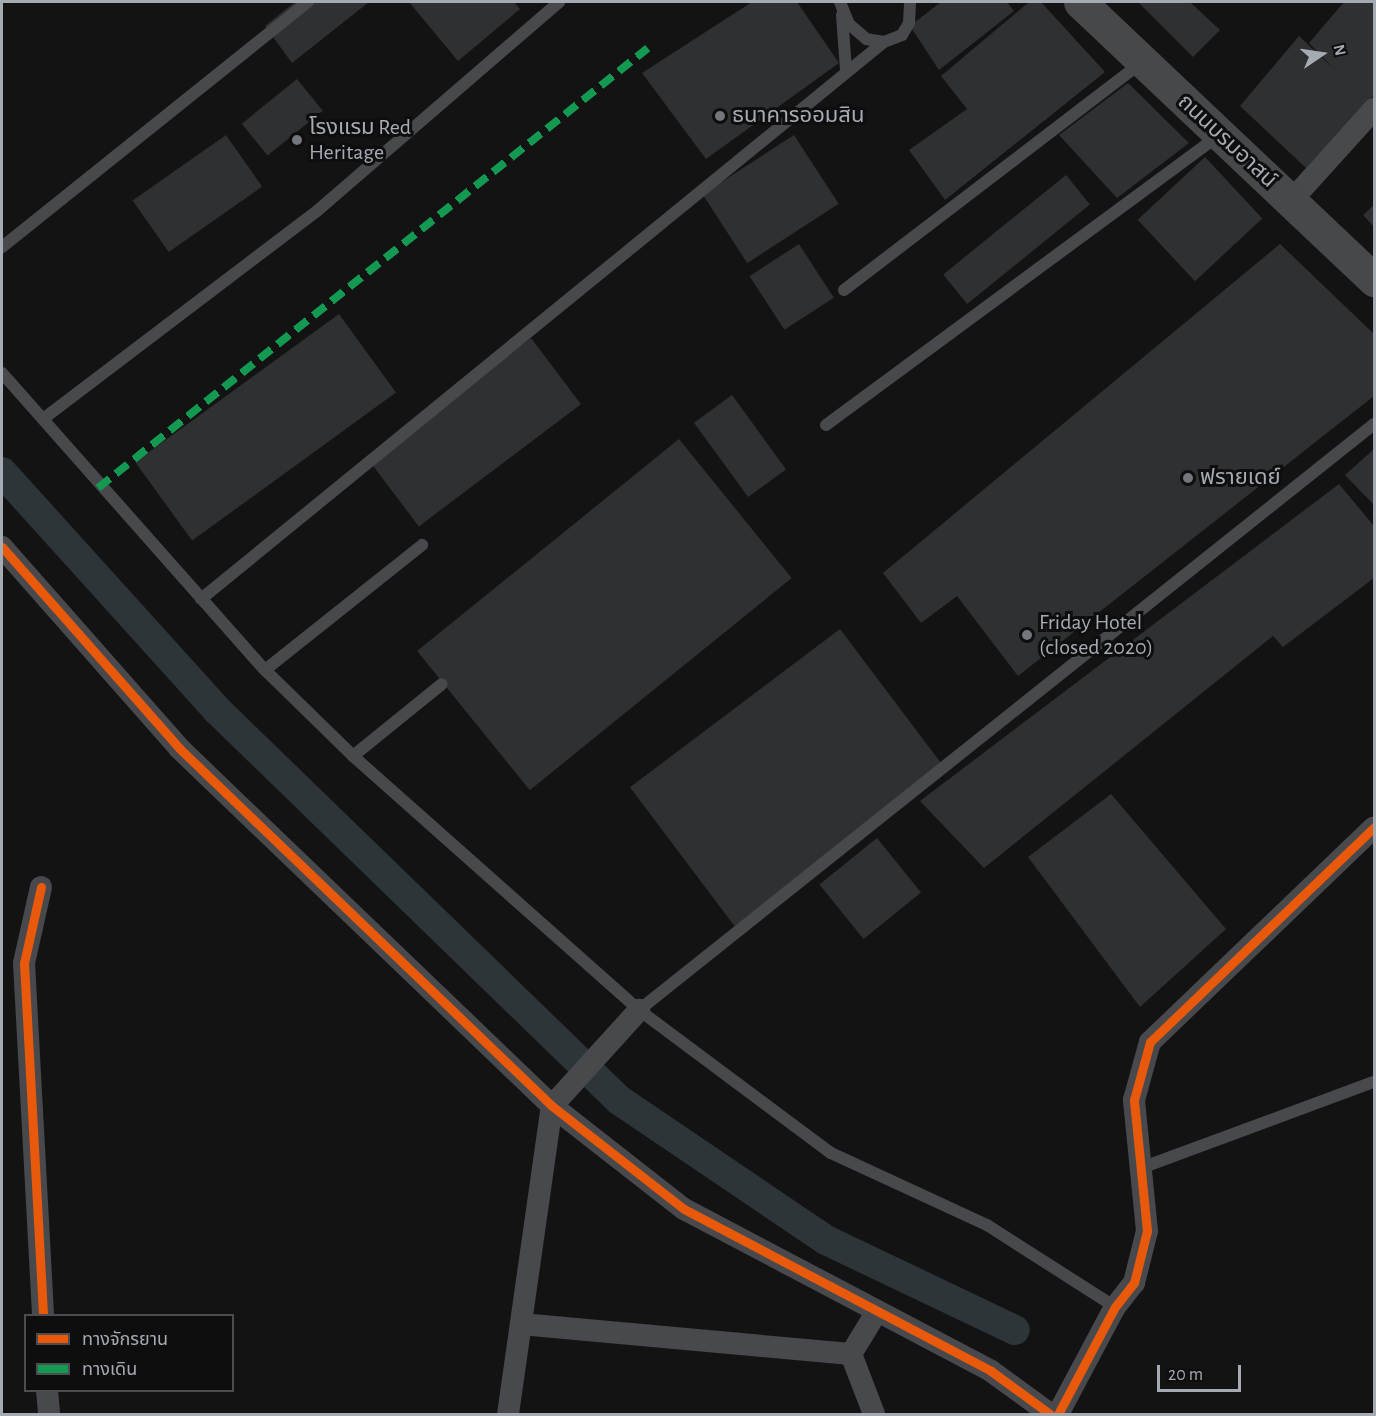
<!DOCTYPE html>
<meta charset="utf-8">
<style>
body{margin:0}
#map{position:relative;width:1376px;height:1416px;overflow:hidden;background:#131314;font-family:"Alegreya Sans","Noto Sans Thai",sans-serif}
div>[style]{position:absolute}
.canal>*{height:30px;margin:-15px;padding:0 15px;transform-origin:15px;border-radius:15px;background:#2d3539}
.building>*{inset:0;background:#2f3031;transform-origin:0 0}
.lane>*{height:12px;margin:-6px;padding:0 6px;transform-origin:6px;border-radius:6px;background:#48494c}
.street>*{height:22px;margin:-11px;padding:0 11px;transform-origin:11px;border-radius:11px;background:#48494c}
.secondary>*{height:33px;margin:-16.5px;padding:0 16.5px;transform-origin:16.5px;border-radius:16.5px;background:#47484a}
.quiet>*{height:8px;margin-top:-4px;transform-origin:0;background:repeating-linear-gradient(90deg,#139951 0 15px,transparent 0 23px)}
.cycleway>*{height:9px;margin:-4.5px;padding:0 4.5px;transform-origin:4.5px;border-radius:4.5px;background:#e8590c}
.dots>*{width:16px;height:16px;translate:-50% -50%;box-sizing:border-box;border:3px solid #0e0e0f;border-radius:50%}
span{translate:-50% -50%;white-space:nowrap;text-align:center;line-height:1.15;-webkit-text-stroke:6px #0e0e0f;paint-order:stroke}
.poi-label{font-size:22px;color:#a6abb3}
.left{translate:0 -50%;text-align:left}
.street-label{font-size:22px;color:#a6abb3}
.frame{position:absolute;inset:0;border:3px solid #a6abb3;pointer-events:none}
.legend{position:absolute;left:24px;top:1314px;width:210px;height:78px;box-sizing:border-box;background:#0e0e0f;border:2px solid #4b4d51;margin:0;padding:8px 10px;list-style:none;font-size:18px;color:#a6abb3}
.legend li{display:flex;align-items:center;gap:12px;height:30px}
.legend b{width:30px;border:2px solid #4b4d51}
.north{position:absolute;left:1292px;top:24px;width:60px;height:60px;-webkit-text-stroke:4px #0e0e0f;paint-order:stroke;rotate:77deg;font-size:16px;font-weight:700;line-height:24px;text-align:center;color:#a6abb3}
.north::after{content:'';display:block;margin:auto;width:21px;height:27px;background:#a6abb3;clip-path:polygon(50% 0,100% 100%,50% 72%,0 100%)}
.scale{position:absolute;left:1157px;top:1365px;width:84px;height:27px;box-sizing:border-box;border:3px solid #a6abb3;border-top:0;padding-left:8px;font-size:18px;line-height:21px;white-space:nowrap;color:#a6abb3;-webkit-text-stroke:4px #0e0e0f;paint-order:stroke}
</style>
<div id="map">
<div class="canal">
<div style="left:2px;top:472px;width:321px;rotate:47.9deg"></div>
<div style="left:217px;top:710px;width:560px;rotate:44.13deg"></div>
<div style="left:619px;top:1100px;width:250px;rotate:34.1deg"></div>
<div style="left:826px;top:1240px;width:209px;rotate:25.5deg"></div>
</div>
<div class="building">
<div style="clip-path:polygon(295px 2px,369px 2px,292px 63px,265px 26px)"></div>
<div style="clip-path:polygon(409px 2px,514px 2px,520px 9px,458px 61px)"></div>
<div style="clip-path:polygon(752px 2px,797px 2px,839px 63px,706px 159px,642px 73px)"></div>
<div style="clip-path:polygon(941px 2px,1007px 2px,1014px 11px,939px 70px,910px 26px)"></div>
<div style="clip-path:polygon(1029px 2px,1041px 2px,1105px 72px,945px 200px,909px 150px,967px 109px,941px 76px)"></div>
<div style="clip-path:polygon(1138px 2px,1190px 2px,1220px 30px,1193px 57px)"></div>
<div style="clip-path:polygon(1344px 2px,1374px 2px,1374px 95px,1306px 168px,1240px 106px,1299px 36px,1335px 70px,1309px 43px)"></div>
<div style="left:297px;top:79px;width:41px;height:71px;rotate:51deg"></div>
<div style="clip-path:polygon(1128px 83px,1189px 143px,1117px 198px,1059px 135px)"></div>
<div style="left:226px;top:135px;width:63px;height:114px;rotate:55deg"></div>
<div style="left:794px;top:135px;width:82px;height:109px;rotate:57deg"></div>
<div style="left:1205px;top:157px;width:84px;height:92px;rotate:47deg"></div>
<div style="left:1066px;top:175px;width:38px;height:158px;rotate:51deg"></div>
<div style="clip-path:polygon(1374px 205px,1374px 227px,1363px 215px)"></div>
<div style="left:799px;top:244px;width:64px;height:59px;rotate:57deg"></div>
<div style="clip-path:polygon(1280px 244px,1374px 334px,1374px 396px,1018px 676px,957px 596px,921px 623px,883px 573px)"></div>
<div style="left:339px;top:314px;width:97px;height:252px;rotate:54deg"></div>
<div style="left:531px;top:338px;width:83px;height:203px;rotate:53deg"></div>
<div style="left:732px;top:395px;width:92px;height:47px;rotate:54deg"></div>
<div style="left:679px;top:439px;width:179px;height:337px;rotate:51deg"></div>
<div style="clip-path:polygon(1374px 449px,1374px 505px,1345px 475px)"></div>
<div style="clip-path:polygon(1339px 484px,1374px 526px,1374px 578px,1283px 647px,1273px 636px,984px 868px,920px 801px)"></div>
<div style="left:840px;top:629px;width:174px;height:263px;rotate:53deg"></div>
<div style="clip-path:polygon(1111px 794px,1226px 929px,1140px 1007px,1028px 857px)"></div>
<div style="left:877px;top:838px;width:70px;height:74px;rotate:51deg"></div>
</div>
<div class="lane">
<div style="left:840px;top:2px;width:24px;rotate:68deg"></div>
<div style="left:849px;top:24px;width:23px;rotate:41deg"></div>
<div style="left:866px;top:39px;width:18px;rotate:9deg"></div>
<div style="left:884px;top:42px;width:19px;rotate:-21deg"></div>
<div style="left:902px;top:35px;width:14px;rotate:-60deg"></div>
<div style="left:909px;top:23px;width:21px;rotate:-87deg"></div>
<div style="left:842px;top:15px;width:55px;rotate:85.8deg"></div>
<div style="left:2px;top:247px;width:392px;rotate:-38.7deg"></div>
<div style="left:844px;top:290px;width:375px;rotate:-37.4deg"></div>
<div style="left:2px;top:373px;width:397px;rotate:48.5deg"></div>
<div style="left:265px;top:670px;width:123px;rotate:44.3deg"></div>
<div style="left:353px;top:756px;width:383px;rotate:41.6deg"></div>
<div style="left:639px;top:1010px;width:239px;rotate:36.7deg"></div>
<div style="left:831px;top:1153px;width:172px;rotate:24.8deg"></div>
<div style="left:987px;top:1225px;width:152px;rotate:32.6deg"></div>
<div style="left:43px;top:419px;width:344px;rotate:-37.2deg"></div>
<div style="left:317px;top:211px;width:320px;rotate:-40.8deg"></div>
<div style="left:826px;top:425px;width:489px;rotate:-36.4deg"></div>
<div style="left:201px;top:599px;width:881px;rotate:-39.2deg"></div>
<div style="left:265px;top:670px;width:201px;rotate:-38.5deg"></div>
<div style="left:353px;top:756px;width:114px;rotate:-39deg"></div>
<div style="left:639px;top:1010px;width:940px;rotate:-38.56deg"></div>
<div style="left:1141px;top:1168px;width:248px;rotate:-20.3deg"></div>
</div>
<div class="street">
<div style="left:1291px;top:201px;width:124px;rotate:-47.9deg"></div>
<div style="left:2px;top:547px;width:268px;rotate:48.6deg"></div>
<div style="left:179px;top:748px;width:517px;rotate:43.82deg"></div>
<div style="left:552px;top:1106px;width:167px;rotate:38deg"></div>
<div style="left:684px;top:1209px;width:347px;rotate:27.8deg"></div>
<div style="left:991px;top:1371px;width:73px;rotate:36.1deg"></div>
<div style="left:41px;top:887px;width:78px;rotate:102.6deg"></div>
<div style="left:24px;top:963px;width:354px;rotate:86.9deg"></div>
<div style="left:521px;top:1324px;width:331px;rotate:5.2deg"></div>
<div style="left:47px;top:1390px;width:24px;rotate:85deg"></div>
<div style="left:508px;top:1414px;width:311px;rotate:-81.9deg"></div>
<div style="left:552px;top:1106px;width:130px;rotate:-47.8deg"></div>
<div style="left:874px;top:1414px;width:64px;rotate:-111deg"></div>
<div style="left:851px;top:1354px;width:48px;rotate:-58.6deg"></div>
<div style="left:1058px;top:1414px;width:121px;rotate:-62deg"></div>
<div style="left:1115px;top:1307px;width:31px;rotate:-52deg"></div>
<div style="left:1134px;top:1283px;width:54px;rotate:-76deg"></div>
<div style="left:1147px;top:1231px;width:132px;rotate:-95.7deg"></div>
<div style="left:1134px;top:1100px;width:60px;rotate:-74.6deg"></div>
<div style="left:1150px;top:1042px;width:310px;rotate:-43.8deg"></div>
</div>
<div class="secondary">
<div style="left:1080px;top:2px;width:405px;rotate:43.4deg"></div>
</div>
<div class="quiet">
<div style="left:98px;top:488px;width:704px;rotate:-38.66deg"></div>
</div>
<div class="cycleway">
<div style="left:2px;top:547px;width:268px;rotate:48.6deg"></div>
<div style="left:179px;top:748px;width:517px;rotate:43.82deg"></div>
<div style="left:552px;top:1106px;width:167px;rotate:38deg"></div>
<div style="left:684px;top:1209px;width:347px;rotate:27.8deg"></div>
<div style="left:991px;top:1371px;width:73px;rotate:36.1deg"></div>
<div style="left:41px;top:887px;width:78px;rotate:102.6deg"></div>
<div style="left:24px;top:963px;width:354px;rotate:86.9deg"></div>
<div style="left:1058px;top:1414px;width:121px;rotate:-62deg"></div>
<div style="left:1115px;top:1307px;width:31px;rotate:-52deg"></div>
<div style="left:1134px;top:1283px;width:54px;rotate:-76deg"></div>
<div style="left:1147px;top:1231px;width:132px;rotate:-95.7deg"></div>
<div style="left:1134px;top:1100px;width:60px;rotate:-74.6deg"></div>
<div style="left:1150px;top:1042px;width:310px;rotate:-43.8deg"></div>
</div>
<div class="dots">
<div style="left:720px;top:116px;background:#73767b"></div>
<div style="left:297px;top:140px;background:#73767b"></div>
<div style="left:1188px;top:478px;background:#73767b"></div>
<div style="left:1027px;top:635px;background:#73767b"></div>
</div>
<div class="poi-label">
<span class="left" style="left:732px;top:116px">ธนาคารออมสิน</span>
<span class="left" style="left:309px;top:140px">โรงแรม Red<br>Heritage</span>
<span class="left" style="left:1200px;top:478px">ฟรายเดย์</span>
<span class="left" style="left:1039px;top:635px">Friday Hotel<br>(closed 2020)</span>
</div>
<div class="street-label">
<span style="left:1227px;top:141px;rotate:43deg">ถนนบรมอาสน์</span>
</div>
<div class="frame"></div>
<ul class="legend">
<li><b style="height:8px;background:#e8590c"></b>ทางจักรยาน</li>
<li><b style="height:8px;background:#139951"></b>ทางเดิน</li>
</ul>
<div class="north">N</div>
<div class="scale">20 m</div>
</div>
